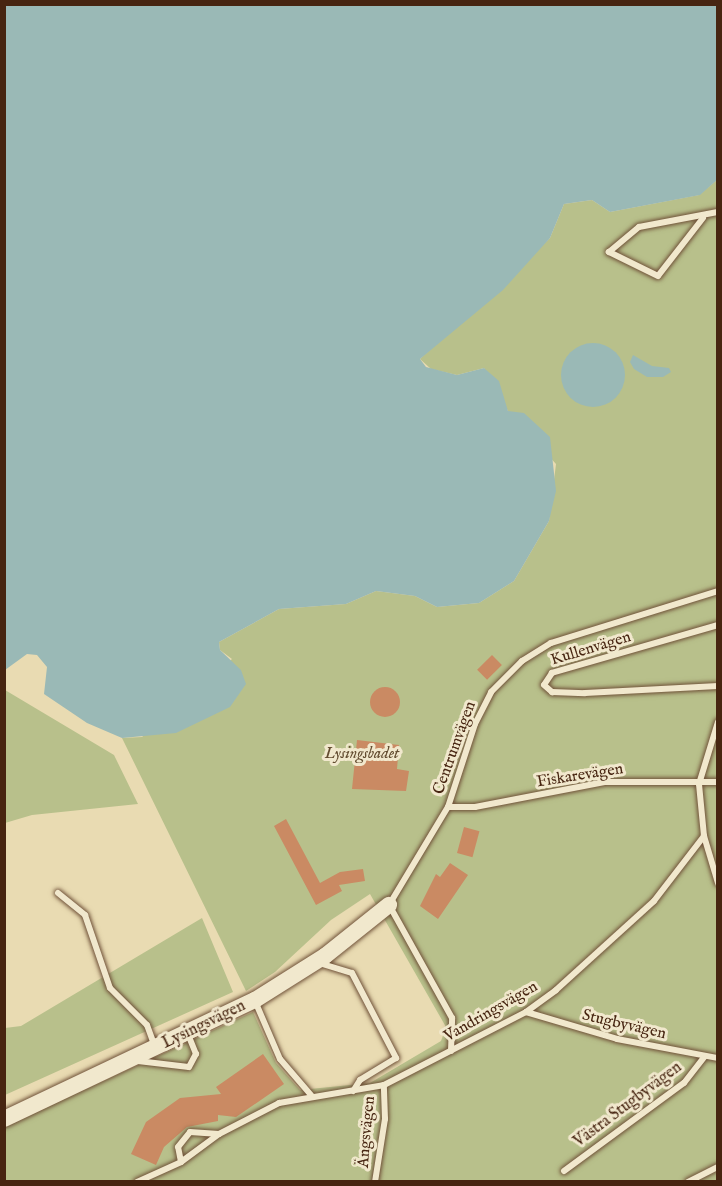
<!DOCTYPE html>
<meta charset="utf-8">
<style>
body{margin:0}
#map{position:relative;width:722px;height:1186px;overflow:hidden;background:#e9dbb2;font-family:"IM FELL English",serif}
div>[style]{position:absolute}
.green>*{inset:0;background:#b8c08b}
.water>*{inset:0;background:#9ab9b6}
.round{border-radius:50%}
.building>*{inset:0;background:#ca8a63;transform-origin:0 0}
.roads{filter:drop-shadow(0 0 2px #705239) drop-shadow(0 0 2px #705239)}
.lane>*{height:6px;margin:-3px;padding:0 3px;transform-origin:3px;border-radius:3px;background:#f1e8cd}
.secondary>*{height:16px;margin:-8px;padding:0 8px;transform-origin:8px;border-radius:8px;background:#f1e8cd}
span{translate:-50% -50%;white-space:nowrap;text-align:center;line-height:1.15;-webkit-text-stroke:6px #f1e8cd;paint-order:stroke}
.street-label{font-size:16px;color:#472511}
.park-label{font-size:16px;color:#634c30;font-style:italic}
.frame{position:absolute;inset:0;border:6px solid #472511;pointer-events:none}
</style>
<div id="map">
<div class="green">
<div style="clip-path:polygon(717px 180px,717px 1181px,5px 1181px,4px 1127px,253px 1012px,276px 1063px,300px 1090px,370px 1083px,441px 1041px,446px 1027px,370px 894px,331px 920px,275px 972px,246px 991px,122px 738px,142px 737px,232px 659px,220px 650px,219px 642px,279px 609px,346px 604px,376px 591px,415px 596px,437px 607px,479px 603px,514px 581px,549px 521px,556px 464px,508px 411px,484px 368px,457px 375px,431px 369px,420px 359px,550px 238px,564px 204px,592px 200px,610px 212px,699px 195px)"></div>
<div style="clip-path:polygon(5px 690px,114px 755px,138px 804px,32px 815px,5px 823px)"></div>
<div style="clip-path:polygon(202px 918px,233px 992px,5px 1095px,5px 1028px,21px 1026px)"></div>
</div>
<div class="water">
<div style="clip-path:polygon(5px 4px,717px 5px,717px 180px,700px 195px,610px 212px,592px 200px,564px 204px,550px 238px,503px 290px,420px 359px,426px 367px,457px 375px,484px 368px,499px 381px,508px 411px,524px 413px,550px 437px,556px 491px,549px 521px,514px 581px,479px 603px,437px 607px,415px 596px,376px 591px,346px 604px,279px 609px,219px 642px,220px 650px,241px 670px,246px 684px,230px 707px,176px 733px,122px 738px,87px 723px,44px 694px,47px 667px,37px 655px,27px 654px,5px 670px)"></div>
<div class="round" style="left:561px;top:343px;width:64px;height:64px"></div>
<div style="clip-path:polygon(633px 355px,652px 366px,669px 368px,671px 372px,663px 377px,647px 377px,634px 369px,630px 362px)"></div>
</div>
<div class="building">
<div style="left:492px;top:655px;width:14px;height:21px;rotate:45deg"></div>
<div class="round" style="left:370px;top:687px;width:30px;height:30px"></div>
<div style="clip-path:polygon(357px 740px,399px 745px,397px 769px,409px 771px,406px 791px,352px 789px)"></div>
<div style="clip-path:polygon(286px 819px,320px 883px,340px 872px,363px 869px,365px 881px,339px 885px,342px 891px,316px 905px,274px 826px)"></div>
<div style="left:464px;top:827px;width:16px;height:27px;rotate:15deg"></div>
<div style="clip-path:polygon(450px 863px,468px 875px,438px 919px,420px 906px,436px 874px,440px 877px)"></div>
<div style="clip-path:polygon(263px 1054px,284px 1084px,236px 1117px,218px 1115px,218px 1121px,187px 1127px,164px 1147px,156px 1165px,131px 1154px,146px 1122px,180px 1098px,221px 1094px,216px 1087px)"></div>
</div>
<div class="roads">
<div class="lane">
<div style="left:703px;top:218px;width:73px;rotate:127.8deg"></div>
<div style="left:658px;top:276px;width:55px;rotate:-153.9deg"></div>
<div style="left:609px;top:252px;width:39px;rotate:-40deg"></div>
<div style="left:639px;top:227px;width:80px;rotate:-10.8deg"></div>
<div style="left:718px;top:625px;width:173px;rotate:163.9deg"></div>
<div style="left:552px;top:673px;width:14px;rotate:124deg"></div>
<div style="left:544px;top:685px;width:11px;rotate:41deg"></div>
<div style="left:552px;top:692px;width:33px;rotate:2deg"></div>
<div style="left:585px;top:693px;width:133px;rotate:-3deg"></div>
<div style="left:448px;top:807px;width:27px"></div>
<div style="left:475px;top:807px;width:132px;rotate:-10.9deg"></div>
<div style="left:605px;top:782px;width:113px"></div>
<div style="left:704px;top:836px;width:49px;rotate:73.4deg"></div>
<div style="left:58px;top:893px;width:35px;rotate:39deg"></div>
<div style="left:85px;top:915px;width:77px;rotate:71.1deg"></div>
<div style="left:110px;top:988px;width:52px;rotate:45deg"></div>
<div style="left:147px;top:1025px;width:23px;rotate:70deg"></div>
<div style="left:319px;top:963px;width:34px;rotate:17deg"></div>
<div style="left:352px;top:973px;width:96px;rotate:62.6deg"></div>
<div style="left:396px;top:1058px;width:42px;rotate:148.6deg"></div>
<div style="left:360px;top:1080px;width:13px;rotate:122deg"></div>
<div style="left:255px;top:1001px;width:63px;rotate:66.7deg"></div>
<div style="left:280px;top:1059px;width:48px;rotate:49.3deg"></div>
<div style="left:526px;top:1012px;width:95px;rotate:16.5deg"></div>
<div style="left:617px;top:1039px;width:103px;rotate:10.7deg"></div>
<div style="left:451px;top:1051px;width:33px;rotate:-88deg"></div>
<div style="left:452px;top:1018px;width:129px;rotate:-119.1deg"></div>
<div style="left:389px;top:905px;width:114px;rotate:-59deg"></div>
<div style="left:448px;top:807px;width:87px;rotate:-72deg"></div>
<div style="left:475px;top:724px;width:36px;rotate:-63deg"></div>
<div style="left:491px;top:692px;width:44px;rotate:-45deg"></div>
<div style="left:522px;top:661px;width:34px;rotate:-32deg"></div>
<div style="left:551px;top:643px;width:175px;rotate:-17.3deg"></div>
<div style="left:138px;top:1061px;width:51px;rotate:6.7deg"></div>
<div style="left:189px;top:1067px;width:15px;rotate:-62deg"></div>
<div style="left:196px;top:1054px;width:22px;rotate:-112deg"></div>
<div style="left:181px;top:1162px;width:15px;rotate:-101deg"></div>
<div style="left:178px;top:1147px;width:19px;rotate:-51deg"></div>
<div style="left:190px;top:1132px;width:29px;rotate:4deg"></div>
<div style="left:564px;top:1171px;width:149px;rotate:-36.3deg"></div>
<div style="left:684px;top:1083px;width:34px;rotate:-52deg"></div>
<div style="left:137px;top:1182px;width:48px;rotate:-24.4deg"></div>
<div style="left:181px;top:1162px;width:47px;rotate:-36.4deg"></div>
<div style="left:219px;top:1134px;width:68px;rotate:-27.3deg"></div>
<div style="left:279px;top:1103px;width:107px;rotate:-9.7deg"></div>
<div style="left:384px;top:1085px;width:160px;rotate:-27.2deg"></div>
<div style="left:526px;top:1012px;width:37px;rotate:-36deg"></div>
<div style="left:556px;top:990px;width:132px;rotate:-42.2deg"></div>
<div style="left:654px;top:901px;width:82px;rotate:-52.4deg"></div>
<div style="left:704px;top:836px;width:52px;rotate:-95.5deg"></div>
<div style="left:699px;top:784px;width:65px;rotate:-73deg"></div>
<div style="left:375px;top:1182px;width:64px;rotate:-81deg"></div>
<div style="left:385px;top:1119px;width:34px;rotate:-92deg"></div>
<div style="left:688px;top:1182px;width:34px;rotate:-27deg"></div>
</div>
<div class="secondary">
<div style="left:4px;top:1119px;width:278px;rotate:-25.4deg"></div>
<div style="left:255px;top:1000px;width:83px;rotate:-32.2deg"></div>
<div style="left:325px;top:956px;width:82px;rotate:-38.6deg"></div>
</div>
</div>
<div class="street-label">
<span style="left:591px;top:649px;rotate:-17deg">Kullenvägen</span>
<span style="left:455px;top:748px;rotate:-70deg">Centrumvägen</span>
<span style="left:580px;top:776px;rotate:-9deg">Fiskarevägen</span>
<span style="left:491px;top:1012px;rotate:-30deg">Vandringsvägen</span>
<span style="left:204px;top:1025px;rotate:-26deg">Lysingsvägen</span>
<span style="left:624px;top:1025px;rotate:13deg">Stugbyvägen</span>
<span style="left:628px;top:1105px;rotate:-37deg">Västra Stugbyvägen</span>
<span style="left:367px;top:1132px;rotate:-85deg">Ängsvägen</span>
</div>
<div class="park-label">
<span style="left:362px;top:754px">Lysingsbadet</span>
</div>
<div class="frame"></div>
</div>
